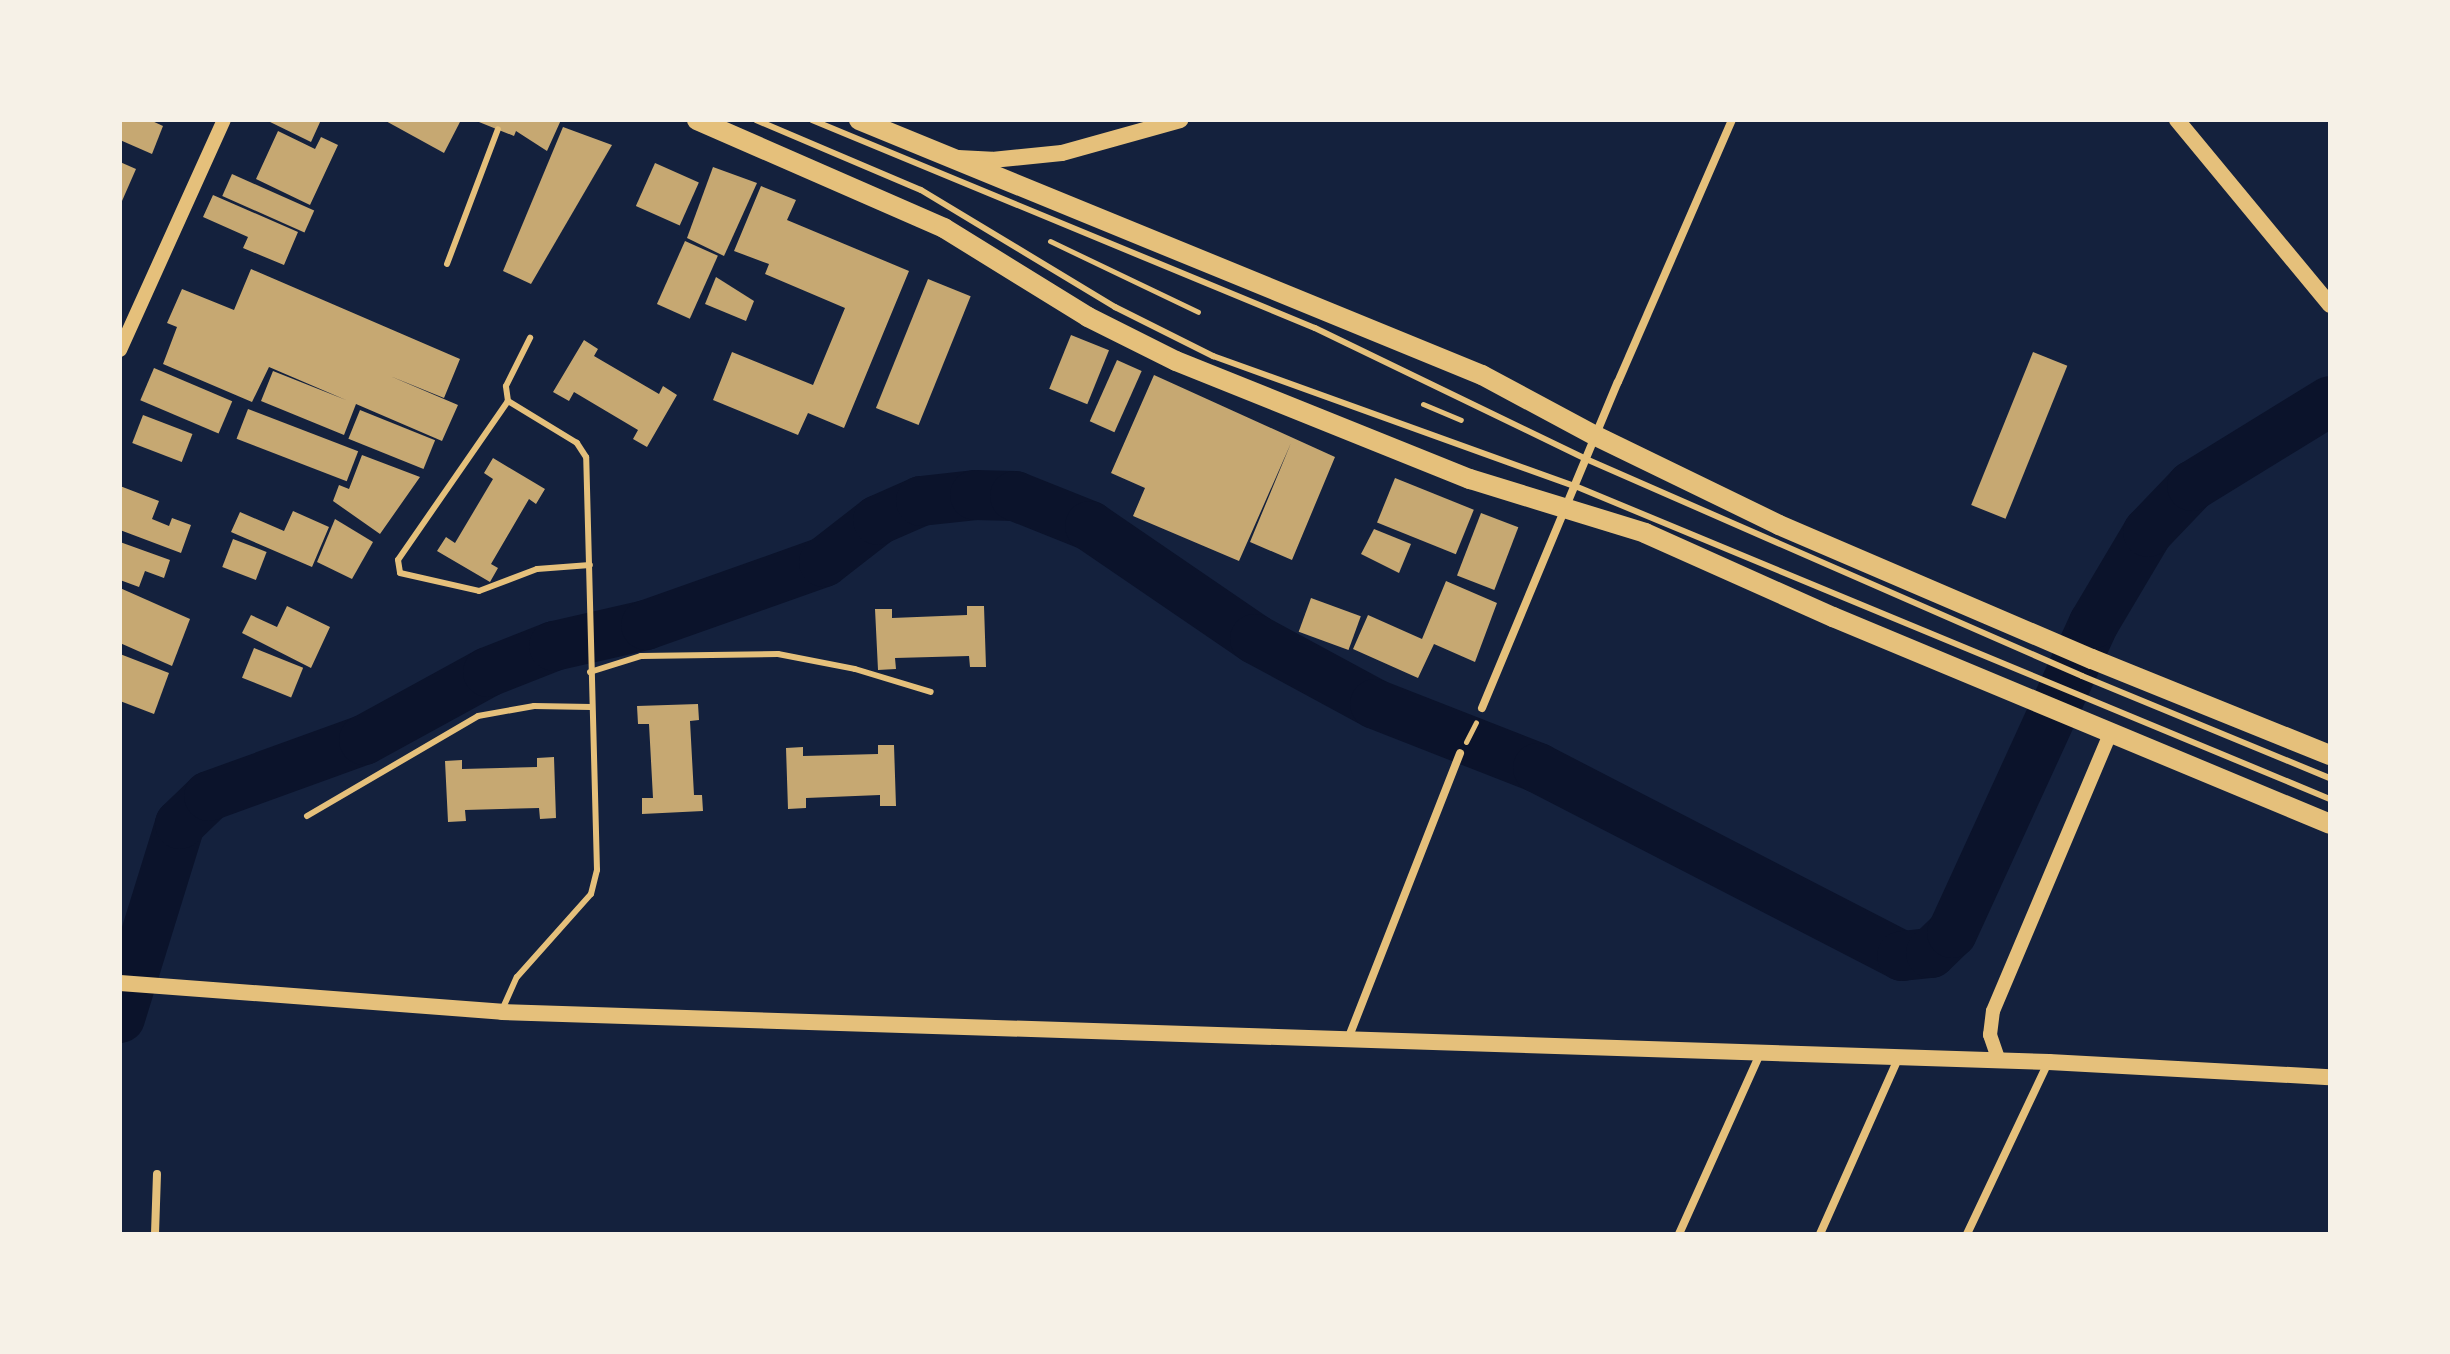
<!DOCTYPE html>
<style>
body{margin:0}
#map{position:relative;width:2450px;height:1354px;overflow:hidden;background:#14213d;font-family:Rubik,sans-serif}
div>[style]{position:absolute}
.river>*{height:50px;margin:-25px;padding:0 25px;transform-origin:25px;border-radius:25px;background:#0b132b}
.building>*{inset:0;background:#c6a872;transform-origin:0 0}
.path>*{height:5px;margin:-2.5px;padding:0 2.5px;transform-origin:2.5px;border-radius:2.5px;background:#e5c07b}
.service>*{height:6px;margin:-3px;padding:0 3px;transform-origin:3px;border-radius:3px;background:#e5c07b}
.minor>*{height:8px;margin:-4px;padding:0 4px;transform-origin:4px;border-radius:4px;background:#e5c07b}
.tertiary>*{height:14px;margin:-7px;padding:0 7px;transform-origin:7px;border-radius:7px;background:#e5c07b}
.secondary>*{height:16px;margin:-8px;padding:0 8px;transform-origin:8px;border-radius:8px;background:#e5c07b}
.primary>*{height:20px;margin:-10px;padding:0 10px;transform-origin:10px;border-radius:10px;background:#e5c07b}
span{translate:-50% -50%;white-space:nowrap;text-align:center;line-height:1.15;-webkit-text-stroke:8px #f6f1e7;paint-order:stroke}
.frame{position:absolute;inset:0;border:122px solid #f6f1e7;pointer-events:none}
</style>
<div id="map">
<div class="river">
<div style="left:120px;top:1018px;width:203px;rotate:-72.8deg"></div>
<div style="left:180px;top:824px;width:40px;rotate:-44deg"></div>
<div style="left:209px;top:796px;width:165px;rotate:-19.9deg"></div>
<div style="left:364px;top:740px;width:141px;rotate:-28.7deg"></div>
<div style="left:488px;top:672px;width:71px;rotate:-21.5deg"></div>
<div style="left:554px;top:646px;width:94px;rotate:-12.9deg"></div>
<div style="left:646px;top:625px;width:189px;rotate:-19.5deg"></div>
<div style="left:824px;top:562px;width:68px;rotate:-37.9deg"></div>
<div style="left:878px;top:520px;width:47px;rotate:-23.8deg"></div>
<div style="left:921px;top:501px;width:54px;rotate:-6.3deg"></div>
<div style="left:975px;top:495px;width:40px;rotate:1.4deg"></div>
<div style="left:1015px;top:496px;width:81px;rotate:21.8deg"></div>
<div style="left:1090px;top:526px;width:200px;rotate:34.4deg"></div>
<div style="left:1255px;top:639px;width:136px;rotate:28.4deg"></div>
<div style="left:1375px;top:704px;width:175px;rotate:21.4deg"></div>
<div style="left:1538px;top:768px;width:410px;rotate:27.3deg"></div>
<div style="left:1902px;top:956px;width:29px;rotate:-6deg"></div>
<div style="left:1931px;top:953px;width:29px;rotate:-44deg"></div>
<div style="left:1952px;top:933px;width:341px;rotate:-65.4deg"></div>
<div style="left:2094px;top:623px;width:106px;rotate:-59.3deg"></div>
<div style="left:2148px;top:532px;width:64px;rotate:-46.3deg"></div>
<div style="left:2192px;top:486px;width:162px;rotate:-31.6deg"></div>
</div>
<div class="building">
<div style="clip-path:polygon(120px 120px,150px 120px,163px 126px,152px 154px,120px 140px)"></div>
<div style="clip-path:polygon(266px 120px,321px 120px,311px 142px)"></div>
<div style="clip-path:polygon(384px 120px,461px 120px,444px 153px)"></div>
<div style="clip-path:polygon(474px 120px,561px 120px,547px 151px,516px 131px,514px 136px)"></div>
<div style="clip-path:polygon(563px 127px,612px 145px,531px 284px,503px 271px)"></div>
<div style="clip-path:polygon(278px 131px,315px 149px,321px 137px,338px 145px,310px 205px,256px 179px)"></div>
<div style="clip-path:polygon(120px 162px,136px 169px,122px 201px,120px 200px)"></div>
<div style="left:655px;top:163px;width:48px;height:47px;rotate:24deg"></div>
<div style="clip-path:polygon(713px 167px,757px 183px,724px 256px,687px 238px)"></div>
<div style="left:232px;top:174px;width:90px;height:24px;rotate:24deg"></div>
<div style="clip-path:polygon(761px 186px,796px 200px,787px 220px,909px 271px,844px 428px,808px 413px,798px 435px,713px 400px,732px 352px,813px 385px,845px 308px,765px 274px,769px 264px,734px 251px)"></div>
<div style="clip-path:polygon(213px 195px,298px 232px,284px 265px,243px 248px,248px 237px,203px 217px)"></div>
<div style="left:685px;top:241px;width:36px;height:69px;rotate:24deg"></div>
<div style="clip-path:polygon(251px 269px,460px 359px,444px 398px,390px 376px,458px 405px,442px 441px,356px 404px,344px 435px,261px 401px,273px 371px,346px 400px,269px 367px,252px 402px,163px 364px,177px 327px,167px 323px,182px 289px,234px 310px)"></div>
<div style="clip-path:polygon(716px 277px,754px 301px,746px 321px,705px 304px)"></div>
<div style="left:928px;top:279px;width:46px;height:139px;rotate:22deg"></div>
<div style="left:1071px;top:335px;width:41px;height:58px;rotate:22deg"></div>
<div style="clip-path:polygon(584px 340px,598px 349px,594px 356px,659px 394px,663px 386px,677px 395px,647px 447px,633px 439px,638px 430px,574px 392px,569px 401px,553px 392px)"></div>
<div style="left:2033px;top:352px;width:37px;height:165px;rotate:22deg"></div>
<div style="left:1117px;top:360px;width:27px;height:67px;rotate:24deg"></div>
<div style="left:154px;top:368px;width:85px;height:35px;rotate:23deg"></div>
<div style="clip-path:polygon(1154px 375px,1335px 457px,1292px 560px,1250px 542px,1291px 443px,1239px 561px,1133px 516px,1145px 488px,1111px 473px)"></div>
<div style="left:248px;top:409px;width:118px;height:32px;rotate:21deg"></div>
<div style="left:360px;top:410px;width:81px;height:31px;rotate:22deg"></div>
<div style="left:143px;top:415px;width:53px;height:30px;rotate:21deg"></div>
<div style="clip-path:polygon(362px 455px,420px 477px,380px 534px,333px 501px,339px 485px,349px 489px)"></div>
<div style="clip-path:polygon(493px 458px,545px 489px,536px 504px,529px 499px,491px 564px,498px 568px,490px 582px,437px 551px,446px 537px,455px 543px,493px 479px,484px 473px)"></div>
<div style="left:1395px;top:478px;width:85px;height:48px;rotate:22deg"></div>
<div style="clip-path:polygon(120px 486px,159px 501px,152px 519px,169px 526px,172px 518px,191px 525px,181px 553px,120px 530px)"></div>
<div style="clip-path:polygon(293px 511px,329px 527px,312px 567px,231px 532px,240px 512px,284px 531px)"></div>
<div style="left:1481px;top:513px;width:40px;height:67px;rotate:21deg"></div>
<div style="clip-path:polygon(335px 519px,373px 542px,352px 579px,317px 562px)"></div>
<div style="clip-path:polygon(1374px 529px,1411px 544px,1399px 573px,1361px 554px)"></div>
<div style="left:233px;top:539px;width:36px;height:30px;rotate:21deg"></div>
<div style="clip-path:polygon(120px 542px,170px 560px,164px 578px,145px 571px,139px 587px,120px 580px)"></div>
<div style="clip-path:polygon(1446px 581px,1497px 603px,1475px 662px,1434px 644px,1418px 678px,1353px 649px,1368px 615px,1422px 639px)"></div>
<div style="clip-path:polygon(120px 588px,190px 619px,172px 666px,120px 643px)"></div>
<div style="left:1311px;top:598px;width:53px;height:36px;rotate:20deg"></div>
<div style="clip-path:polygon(287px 606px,330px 627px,311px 668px,242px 633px,251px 615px,277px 627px)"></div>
<div style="clip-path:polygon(967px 606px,984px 606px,986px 667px,970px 667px,969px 656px,895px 658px,896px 669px,878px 670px,875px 609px,892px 609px,892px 618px,967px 615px)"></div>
<div style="left:254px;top:648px;width:53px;height:32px;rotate:22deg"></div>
<div style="clip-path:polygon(120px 654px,169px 673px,154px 714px,120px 701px)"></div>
<div style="clip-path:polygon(698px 704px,699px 720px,690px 721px,694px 795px,702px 795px,703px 811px,642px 814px,642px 798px,653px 798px,649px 724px,638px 724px,637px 706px)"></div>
<div style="clip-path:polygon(878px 745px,894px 745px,896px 806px,880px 806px,880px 795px,806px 798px,806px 808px,788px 809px,786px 748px,803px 747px,803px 756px,878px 754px)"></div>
<div style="clip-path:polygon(554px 757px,556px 818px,540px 819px,539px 808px,465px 810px,466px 821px,448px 822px,445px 761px,462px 760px,462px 769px,537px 767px,537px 758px)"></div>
</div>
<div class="path">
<div style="left:1050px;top:241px;width:164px;rotate:25.6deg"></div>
<div style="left:1423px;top:404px;width:41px;rotate:22.8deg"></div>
<div style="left:1466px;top:742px;width:22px;rotate:-63deg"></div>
</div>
<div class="service">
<div style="left:756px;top:120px;width:179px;rotate:23deg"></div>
<div style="left:921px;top:190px;width:227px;rotate:31.1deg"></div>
<div style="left:1115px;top:307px;width:110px;rotate:26.6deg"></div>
<div style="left:1213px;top:356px;width:385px;rotate:19.8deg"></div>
<div style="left:1575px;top:486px;width:817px;rotate:22.52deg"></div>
<div style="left:812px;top:120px;width:544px;rotate:22.47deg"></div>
<div style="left:1315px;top:328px;width:301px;rotate:25.8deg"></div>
<div style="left:1586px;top:459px;width:541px;rotate:23.63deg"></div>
<div style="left:2082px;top:676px;width:268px;rotate:22.4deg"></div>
<div style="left:447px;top:264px;width:144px;rotate:-69.3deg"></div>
<div style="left:508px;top:401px;width:193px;rotate:124.7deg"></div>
<div style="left:398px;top:560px;width:13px;rotate:81deg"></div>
<div style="left:400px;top:573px;width:81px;rotate:12.8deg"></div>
<div style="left:479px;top:591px;width:62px;rotate:-20.8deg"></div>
<div style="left:537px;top:569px;width:53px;rotate:-4.3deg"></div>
<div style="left:590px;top:672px;width:53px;rotate:-17.4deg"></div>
<div style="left:641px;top:656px;width:137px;rotate:-0.8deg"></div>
<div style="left:778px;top:654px;width:78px;rotate:11deg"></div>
<div style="left:855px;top:669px;width:79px;rotate:16.8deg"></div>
<div style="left:307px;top:816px;width:198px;rotate:-30.3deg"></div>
<div style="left:478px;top:716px;width:57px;rotate:-10.1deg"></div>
<div style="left:534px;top:706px;width:57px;rotate:1deg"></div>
<div style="left:502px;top:1010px;width:36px;rotate:-66deg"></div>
<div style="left:517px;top:977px;width:111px;rotate:-48.3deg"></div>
<div style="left:591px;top:894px;width:25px;rotate:-76deg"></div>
<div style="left:597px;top:870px;width:413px;rotate:-91.5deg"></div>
<div style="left:586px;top:457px;width:17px;rotate:-123deg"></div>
<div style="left:577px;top:443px;width:81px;rotate:-148.7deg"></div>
<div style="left:508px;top:401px;width:15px;rotate:-98deg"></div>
<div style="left:506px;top:386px;width:54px;rotate:-63.4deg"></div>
</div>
<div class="minor">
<div style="left:1482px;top:708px;width:353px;rotate:-67.4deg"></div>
<div style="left:1618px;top:382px;width:286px;rotate:-66.5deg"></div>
<div style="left:1348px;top:1039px;width:307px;rotate:-68.6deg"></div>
<div style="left:155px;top:1234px;width:60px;rotate:-88.1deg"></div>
<div style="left:1679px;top:1234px;width:197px;rotate:-65.8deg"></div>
<div style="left:1820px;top:1234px;width:192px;rotate:-66deg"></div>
<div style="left:1967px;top:1234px;width:189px;rotate:-64.7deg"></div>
</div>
<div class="tertiary">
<div style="left:120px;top:350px;width:252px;rotate:-65.7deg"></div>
<div style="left:1999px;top:1061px;width:28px;rotate:-109deg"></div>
<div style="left:1990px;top:1035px;width:24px;rotate:-83deg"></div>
<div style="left:1993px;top:1011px;width:301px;rotate:-67.1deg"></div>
</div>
<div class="secondary">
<div style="left:2177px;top:120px;width:240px;rotate:50.4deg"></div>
<div style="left:958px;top:158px;width:34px;rotate:3deg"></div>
<div style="left:992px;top:160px;width:70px;rotate:-5.7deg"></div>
<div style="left:1062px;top:153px;width:123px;rotate:-15.6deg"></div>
<div style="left:120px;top:983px;width:383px;rotate:4.3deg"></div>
<div style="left:502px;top:1012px;width:1548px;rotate:1.85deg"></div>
<div style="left:2049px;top:1062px;width:281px;rotate:3.1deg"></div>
</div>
<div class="primary">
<div style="left:697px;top:120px;width:270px;rotate:23.6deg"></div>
<div style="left:944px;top:228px;width:169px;rotate:31.7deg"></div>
<div style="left:1088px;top:317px;width:98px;rotate:26.6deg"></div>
<div style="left:1176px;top:361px;width:317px;rotate:21.9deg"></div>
<div style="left:1470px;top:479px;width:183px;rotate:17.1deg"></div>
<div style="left:1645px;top:533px;width:206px;rotate:24.1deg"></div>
<div style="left:1833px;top:617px;width:538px;rotate:22.61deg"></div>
<div style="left:859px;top:120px;width:673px;rotate:22.26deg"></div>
<div style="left:1482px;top:375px;width:129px;rotate:28.2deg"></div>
<div style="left:1596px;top:436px;width:203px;rotate:25.9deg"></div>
<div style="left:1779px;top:525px;width:340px;rotate:23.2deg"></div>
<div style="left:2092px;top:659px;width:257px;rotate:22deg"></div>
</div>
<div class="frame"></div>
</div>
